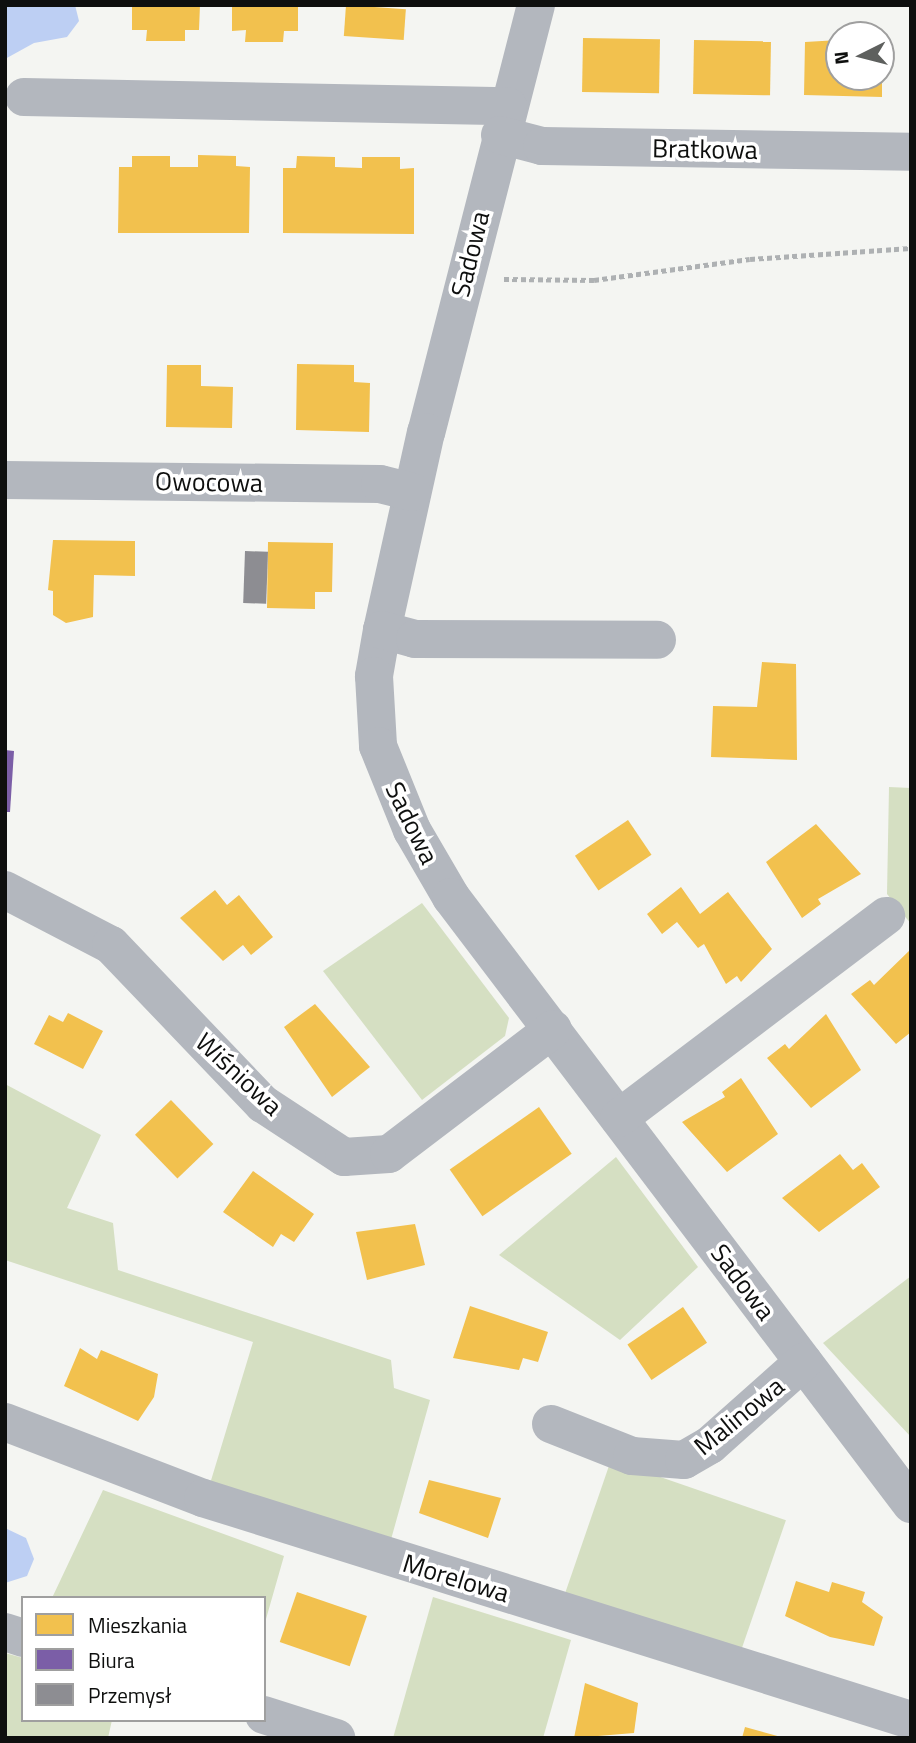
<!DOCTYPE html>
<meta charset="utf-8">
<style>
body{margin:0}
#map{position:relative;width:916px;height:1743px;overflow:hidden;background:#f4f5f2;font-family:"Titillium Web",sans-serif}
div>[style]{position:absolute}
.green>*{inset:0;background:#d5dfc2;transform-origin:0 0}
.water>*{inset:0;background:#bdcff3}
.homes>*{inset:0;background:#f2c14e;transform-origin:0 0}
.offices>*{inset:0;background:#7b5ea7}
.industry>*{inset:0;background:#8d8d92;transform-origin:0 0}
.path>*{height:4.5px;margin-top:-2.25px;transform-origin:0;background:repeating-linear-gradient(90deg,#aeb1b3 0 5px,transparent 0 8.5px)}
.minor>*{height:38px;margin:-19px;padding:0 19px;transform-origin:19px;border-radius:19px;background:#b3b7be}
span{translate:-50% -50%;white-space:nowrap;text-align:center;line-height:1.15;-webkit-text-stroke:7px #fff;paint-order:stroke}
.street-label{font-size:26px;color:#0e0f0e}
.frame{position:absolute;inset:0;border:7px solid #0e0f0e;pointer-events:none}
.legend{position:absolute;left:21px;top:1596px;width:245px;height:126px;box-sizing:border-box;background:#fff;border:2px solid #9f9f9f;margin:0;padding:9px 12px;list-style:none;font-size:21px;color:#0e0f0e}
.legend li{display:flex;align-items:center;gap:14px;height:35px}
.legend b{width:35px;border:2px solid #9f9f9f}
.north{position:absolute;left:825px;top:21px;width:70px;height:70px;box-sizing:border-box;background:#fff;border:2px solid #9f9f9f;border-radius:50%;rotate:264deg;font-size:19px;font-weight:700;line-height:28px;text-align:center;color:#0e0f0e}
.north::after{content:'';display:block;margin:auto;width:24px;height:32px;background:#5e605e;clip-path:polygon(50% 0,100% 100%,50% 72%,0 100%)}
</style>
<div id="map">
<div class="green">
<div style="clip-path:polygon(889px 787px,911px 788px,911px 924px,887px 894px)"></div>
<div style="clip-path:polygon(422px 903px,509px 1018px,505px 1036px,422px 1100px,323px 971px)"></div>
<div style="clip-path:polygon(5px 1084px,101px 1135px,67px 1208px,113px 1223px,118px 1270px,391px 1360px,394px 1388px,430px 1400px,390px 1543px,209px 1487px,253px 1342px,5px 1260px)"></div>
<div style="clip-path:polygon(616px 1157px,698px 1267px,620px 1340px,499px 1255px)"></div>
<div style="clip-path:polygon(911px 1276px,911px 1437px,823px 1343px)"></div>
<div style="left:611px;top:1460px;width:185px;height:141px;rotate:19deg"></div>
<div style="clip-path:polygon(103px 1490px,284px 1556px,264px 1626px,264px 1598px,52px 1598px)"></div>
<div style="clip-path:polygon(433px 1597px,571px 1640px,543px 1738px,393px 1738px)"></div>
<div style="clip-path:polygon(5px 1653px,23px 1658px,23px 1720px,112px 1720px,108px 1738px,5px 1738px)"></div>
</div>
<div class="water">
<div style="clip-path:polygon(5px 5px,75px 5px,79px 21px,67px 37px,34px 43px,5px 59px)"></div>
<div style="clip-path:polygon(5px 1528px,26px 1538px,34px 1559px,27px 1576px,5px 1583px)"></div>
</div>
<div class="homes">
<div style="clip-path:polygon(132px 5px,200px 5px,199px 30px,185px 30px,185px 41px,146px 41px,147px 30px,132px 30px)"></div>
<div style="clip-path:polygon(232px 5px,298px 5px,298px 31px,284px 31px,283px 42px,245px 42px,246px 30px,232px 31px)"></div>
<div style="left:346px;top:5px;width:60px;height:31px;rotate:4deg"></div>
<div style="left:583px;top:38px;width:77px;height:54px;rotate:1deg"></div>
<div style="left:694px;top:40px;width:77px;height:54px;rotate:1deg"></div>
<div style="clip-path:polygon(839px 40px,839px 77px,882px 77px,882px 97px,804px 95px,805px 42px)"></div>
<div style="clip-path:polygon(198px 155px,236px 156px,236px 166px,250px 167px,249px 233px,118px 233px,119px 167px,132px 167px,132px 156px,170px 156px,170px 167px,198px 167px)"></div>
<div style="clip-path:polygon(297px 156px,335px 157px,335px 167px,362px 168px,362px 157px,400px 157px,400px 169px,414px 168px,414px 234px,283px 233px,283px 168px,296px 168px)"></div>
<div style="clip-path:polygon(297px 364px,354px 365px,354px 382px,370px 383px,369px 432px,296px 430px)"></div>
<div style="clip-path:polygon(167px 365px,201px 365px,201px 386px,233px 387px,232px 428px,166px 427px)"></div>
<div style="clip-path:polygon(53px 540px,135px 541px,135px 576px,94px 575px,93px 617px,66px 623px,53px 615px,53px 591px,48px 590px)"></div>
<div style="clip-path:polygon(268px 542px,333px 543px,332px 592px,315px 592px,315px 609px,267px 608px)"></div>
<div style="clip-path:polygon(762px 662px,796px 664px,797px 760px,711px 757px,713px 706px,757px 707px)"></div>
<div style="left:628px;top:820px;width:42px;height:64px;rotate:56deg"></div>
<div style="clip-path:polygon(816px 824px,861px 874px,818px 899px,821px 904px,802px 918px,766px 862px)"></div>
<div style="clip-path:polygon(681px 887px,700px 914px,728px 892px,772px 949px,741px 982px,737px 976px,726px 984px,704px 944px,698px 948px,677px 922px,662px 934px,647px 914px)"></div>
<div style="clip-path:polygon(215px 890px,227px 905px,239px 895px,273px 937px,251px 955px,243px 945px,223px 961px,180px 918px)"></div>
<div style="clip-path:polygon(911px 949px,911px 1032px,896px 1044px,851px 994px,870px 980px,874px 985px)"></div>
<div style="clip-path:polygon(315px 1004px,370px 1067px,332px 1097px,284px 1027px)"></div>
<div style="clip-path:polygon(68px 1013px,103px 1031px,83px 1069px,34px 1044px,49px 1015px,63px 1022px)"></div>
<div style="clip-path:polygon(826px 1014px,861px 1070px,811px 1108px,767px 1058px,785px 1044px,789px 1049px)"></div>
<div style="clip-path:polygon(741px 1078px,778px 1134px,727px 1172px,682px 1122px,725px 1097px,722px 1092px)"></div>
<div style="left:171px;top:1100px;width:61px;height:50px;rotate:46deg"></div>
<div style="left:539px;top:1107px;width:57px;height:109px;rotate:55deg"></div>
<div style="clip-path:polygon(840px 1154px,853px 1170px,862px 1163px,880px 1187px,819px 1232px,782px 1198px)"></div>
<div style="clip-path:polygon(253px 1171px,314px 1214px,294px 1242px,281px 1234px,273px 1247px,223px 1212px)"></div>
<div style="clip-path:polygon(415px 1224px,425px 1265px,367px 1280px,356px 1232px)"></div>
<div style="clip-path:polygon(470px 1306px,548px 1332px,538px 1362px,523px 1358px,519px 1370px,453px 1358px)"></div>
<div style="left:683px;top:1307px;width:43px;height:67px;rotate:56deg"></div>
<div style="clip-path:polygon(80px 1348px,97px 1359px,101px 1350px,158px 1374px,154px 1397px,138px 1421px,64px 1386px)"></div>
<div style="clip-path:polygon(429px 1480px,501px 1498px,488px 1538px,419px 1513px)"></div>
<div style="clip-path:polygon(796px 1581px,829px 1592px,832px 1582px,865px 1592px,862px 1602px,883px 1617px,874px 1646px,830px 1637px,785px 1616px)"></div>
<div style="left:297px;top:1592px;width:74px;height:53px;rotate:19deg"></div>
<div style="clip-path:polygon(585px 1683px,638px 1703px,634px 1733px,574px 1738px)"></div>
<div style="clip-path:polygon(745px 1727px,781px 1737px,781px 1738px,742px 1738px)"></div>
</div>
<div class="offices">
<div style="clip-path:polygon(5px 750px,14px 751px,10px 812px,5px 812px)"></div>
</div>
<div class="industry">
<div style="left:245px;top:551px;width:23px;height:52px;rotate:2deg"></div>
</div>
<div class="path">
<div style="left:504px;top:279px;width:90px;rotate:0.6deg"></div>
<div style="left:594px;top:280px;width:157px;rotate:-7.7deg"></div>
<div style="left:750px;top:259px;width:161px;rotate:-3.9deg"></div>
</div>
<div class="minor">
<div style="left:536px;top:5px;width:441px;rotate:104.4deg"></div>
<div style="left:426px;top:432px;width:203px;rotate:102.5deg"></div>
<div style="left:382px;top:630px;width:47px;rotate:99.9deg"></div>
<div style="left:374px;top:676px;width:70px;rotate:86.7deg"></div>
<div style="left:378px;top:746px;width:91px;rotate:68deg"></div>
<div style="left:412px;top:830px;width:78px;rotate:59.8deg"></div>
<div style="left:451px;top:897px;width:762px;rotate:52.84deg"></div>
<div style="left:24px;top:97px;width:484px;rotate:1.1deg"></div>
<div style="left:500px;top:135px;width:43px;rotate:14.7deg"></div>
<div style="left:542px;top:146px;width:369px;rotate:0.9deg"></div>
<div style="left:5px;top:480px;width:375px;rotate:0.6deg"></div>
<div style="left:380px;top:484px;width:33px;rotate:14deg"></div>
<div style="left:382px;top:630px;width:34px;rotate:15deg"></div>
<div style="left:415px;top:639px;width:242px;rotate:0.2deg"></div>
<div style="left:5px;top:890px;width:119px;rotate:27.4deg"></div>
<div style="left:111px;top:945px;width:220px;rotate:46.3deg"></div>
<div style="left:263px;top:1104px;width:97px;rotate:33.2deg"></div>
<div style="left:344px;top:1157px;width:45px;rotate:-3.8deg"></div>
<div style="left:389px;top:1154px;width:206px;rotate:-37.3deg"></div>
<div style="left:619px;top:1118px;width:335px;rotate:-37.1deg"></div>
<div style="left:5px;top:1422px;width:212px;rotate:21deg"></div>
<div style="left:203px;top:1498px;width:742px;rotate:17.41deg"></div>
<div style="left:551px;top:1424px;width:87px;rotate:21.6deg"></div>
<div style="left:632px;top:1456px;width:52px;rotate:4.4deg"></div>
<div style="left:684px;top:1460px;width:30px;rotate:-30deg"></div>
<div style="left:710px;top:1445px;width:125px;rotate:-41.7deg"></div>
<div style="left:5px;top:1632px;width:19px;rotate:18deg"></div>
<div style="left:264px;top:1715px;width:76px;rotate:17.7deg"></div>
</div>
<div class="street-label">
<span style="left:705px;top:149px;rotate:1deg">Bratkowa</span>
<span style="left:470px;top:254px;rotate:-76deg">Sadowa</span>
<span style="left:209px;top:482px;rotate:1deg">Owocowa</span>
<span style="left:412px;top:823px;rotate:64deg">Sadowa</span>
<span style="left:239px;top:1074px;rotate:43deg">Wiśniowa</span>
<span style="left:743px;top:1282px;rotate:53deg">Sadowa</span>
<span style="left:739px;top:1416px;rotate:-39deg">Malinowa</span>
<span style="left:456px;top:1578px;rotate:17deg">Morelowa</span>
</div>
<div class="frame"></div>
<ul class="legend">
<li><b style="height:19px;background:#f2c14e"></b>Mieszkania</li>
<li><b style="height:19px;background:#7b5ea7"></b>Biura</li>
<li><b style="height:19px;background:#8d8d92"></b>Przemysł</li>
</ul>
<div class="north">N</div>
</div>
